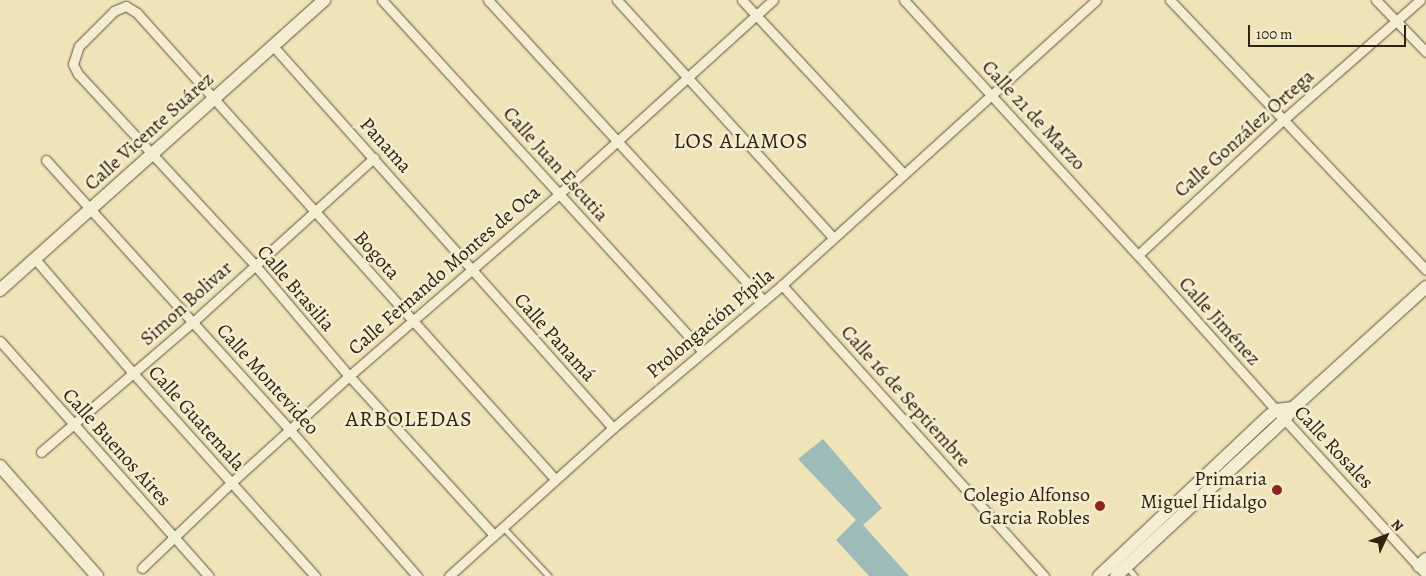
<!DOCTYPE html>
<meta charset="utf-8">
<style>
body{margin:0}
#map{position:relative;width:1426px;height:576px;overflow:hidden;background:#efe3b8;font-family:Alegreya,serif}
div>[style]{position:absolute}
.water>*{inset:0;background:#9dbcb9}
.roads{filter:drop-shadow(0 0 1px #5f523a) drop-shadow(0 0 1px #5f523a)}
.lane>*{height:4.5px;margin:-2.25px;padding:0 2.25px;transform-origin:2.25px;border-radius:2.25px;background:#f5edd1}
.street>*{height:9px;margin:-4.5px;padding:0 4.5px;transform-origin:4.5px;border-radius:4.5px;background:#f5edd1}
.secondary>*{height:12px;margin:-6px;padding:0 6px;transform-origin:6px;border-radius:6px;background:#f5edd1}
.dots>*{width:14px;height:14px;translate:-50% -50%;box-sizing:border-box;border:2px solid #f5edd1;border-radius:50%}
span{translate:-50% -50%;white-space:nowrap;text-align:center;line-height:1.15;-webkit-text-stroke:5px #f5edd1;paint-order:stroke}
.street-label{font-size:20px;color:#2f2210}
.poi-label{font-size:20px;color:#2f2210}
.right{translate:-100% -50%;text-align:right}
.quarter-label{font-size:22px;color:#2f2210;letter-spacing:1px}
.north{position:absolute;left:1361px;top:511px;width:50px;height:50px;-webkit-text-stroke:4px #f5edd1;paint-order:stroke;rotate:47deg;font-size:14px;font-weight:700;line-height:20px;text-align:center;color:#2f2210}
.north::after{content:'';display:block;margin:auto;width:18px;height:22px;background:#2f2210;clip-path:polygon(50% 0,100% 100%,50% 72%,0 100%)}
.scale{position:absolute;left:1248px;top:25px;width:158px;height:22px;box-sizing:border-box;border:2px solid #2f2210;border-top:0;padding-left:6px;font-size:15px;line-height:18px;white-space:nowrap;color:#2f2210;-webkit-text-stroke:4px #f5edd1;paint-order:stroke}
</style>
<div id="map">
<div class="water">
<div style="clip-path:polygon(823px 439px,882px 508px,863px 525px,909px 576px,869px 576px,836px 540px,856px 520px,798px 459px)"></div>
</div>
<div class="roads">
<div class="lane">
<div style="left:503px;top:527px;width:67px;rotate:46.8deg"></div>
<div style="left:1127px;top:567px;width:12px;rotate:48deg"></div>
</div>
<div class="street">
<div style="left:382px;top:0;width:476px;rotate:47.6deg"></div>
<div style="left:488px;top:0;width:408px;rotate:47.5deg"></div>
<div style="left:617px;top:0;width:321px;rotate:47.7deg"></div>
<div style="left:742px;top:0;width:236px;rotate:47.1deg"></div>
<div style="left:904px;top:0;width:346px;rotate:47.5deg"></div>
<div style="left:1138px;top:255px;width:208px;rotate:48.3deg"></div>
<div style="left:1276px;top:410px;width:222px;rotate:47.6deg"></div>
<div style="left:1170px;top:0;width:372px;rotate:46.5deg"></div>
<div style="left:1376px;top:0;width:72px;rotate:46.1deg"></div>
<div style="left:273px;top:46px;width:511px;rotate:48.33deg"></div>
<div style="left:46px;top:160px;width:364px;rotate:47.9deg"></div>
<div style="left:290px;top:430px;width:194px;rotate:49deg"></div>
<div style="left:1138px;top:255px;width:198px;rotate:-43deg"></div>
<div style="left:1283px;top:120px;width:182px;rotate:-41.2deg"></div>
<div style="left:35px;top:259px;width:150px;rotate:49.3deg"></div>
<div style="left:133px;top:373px;width:273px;rotate:48.1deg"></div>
<div style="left:782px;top:285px;width:392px;rotate:48deg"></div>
<div style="left:0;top:341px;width:314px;rotate:48.4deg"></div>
<div style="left:41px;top:452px;width:201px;rotate:-40.6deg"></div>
<div style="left:194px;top:321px;width:243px;rotate:-42.2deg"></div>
<div style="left:493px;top:534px;width:214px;rotate:-132.3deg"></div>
<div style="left:349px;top:376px;width:145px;rotate:-130.3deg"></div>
<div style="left:255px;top:265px;width:260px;rotate:-132.8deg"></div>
<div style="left:78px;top:74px;width:11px;rotate:-117deg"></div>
<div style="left:73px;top:64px;width:19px;rotate:-72deg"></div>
<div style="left:79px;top:46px;width:49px;rotate:-45deg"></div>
<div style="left:114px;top:11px;width:13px;rotate:-23deg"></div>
<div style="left:126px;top:6px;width:13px;rotate:32deg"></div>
<div style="left:137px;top:13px;width:626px;rotate:48.11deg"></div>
<div style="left:142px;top:568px;width:124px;rotate:-43.7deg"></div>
<div style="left:232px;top:482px;width:158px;rotate:-42.2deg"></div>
<div style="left:349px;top:376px;width:278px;rotate:-40.9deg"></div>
<div style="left:559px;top:194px;width:289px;rotate:-42.2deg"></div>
<div style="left:449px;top:576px;width:221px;rotate:-42.1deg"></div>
<div style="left:613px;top:428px;width:221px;rotate:-40.2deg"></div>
<div style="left:782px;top:285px;width:424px;rotate:-42.2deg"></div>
</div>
<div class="secondary">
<div style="left:0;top:290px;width:435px;rotate:-41.8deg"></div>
<div style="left:0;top:466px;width:147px;rotate:48.6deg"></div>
<div style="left:1419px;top:566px;width:10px;rotate:-45deg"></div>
<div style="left:1099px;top:576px;width:232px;rotate:-43.3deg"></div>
<div style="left:1268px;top:417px;width:11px;rotate:-41deg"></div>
<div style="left:1276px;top:410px;width:17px;rotate:-7deg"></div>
<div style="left:1116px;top:576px;width:231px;rotate:-42.9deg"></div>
<div style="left:1285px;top:419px;width:14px;rotate:-54deg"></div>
<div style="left:1293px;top:408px;width:180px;rotate:-42.3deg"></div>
</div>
</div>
<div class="dots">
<div style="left:1277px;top:490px;background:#8f2418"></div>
<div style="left:1100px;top:506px;background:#8f2418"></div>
</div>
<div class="street-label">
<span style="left:1034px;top:115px;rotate:47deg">Calle 21 de Marzo</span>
<span style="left:149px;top:131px;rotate:-42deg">Calle Vicente Suárez</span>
<span style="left:1244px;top:133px;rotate:-42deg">Calle González Ortega</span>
<span style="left:386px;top:145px;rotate:48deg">Panama</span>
<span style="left:556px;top:164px;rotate:48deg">Calle Juan Escutia</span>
<span style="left:377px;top:255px;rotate:48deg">Bogota</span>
<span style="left:444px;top:270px;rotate:-41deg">Calle Fernando Montes de Oca</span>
<span style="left:296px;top:288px;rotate:49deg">Calle Brasilia</span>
<span style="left:186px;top:303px;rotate:-42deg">Simon Bolivar</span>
<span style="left:1220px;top:321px;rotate:48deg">Calle Jiménez</span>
<span style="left:710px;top:323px;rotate:-40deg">Prolongación Pípila</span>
<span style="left:555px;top:337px;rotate:48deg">Calle Panamá</span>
<span style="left:268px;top:379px;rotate:48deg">Calle Montevideo</span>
<span style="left:906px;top:396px;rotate:48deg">Calle 16 de Septiembre</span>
<span style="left:197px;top:418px;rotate:48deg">Calle Guatemala</span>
<span style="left:117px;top:447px;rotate:48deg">Calle Buenos Aires</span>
<span style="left:1334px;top:447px;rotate:47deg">Calle Rosales</span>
</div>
<div class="poi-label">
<span class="right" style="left:1267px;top:490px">Primaria<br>Miguel Hidalgo</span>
<span class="right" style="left:1090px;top:506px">Colegio Alfonso<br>Garcia Robles</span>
</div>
<div class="quarter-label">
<span style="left:741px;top:142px">LOS ALAMOS</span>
<span style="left:409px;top:420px">ARBOLEDAS</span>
</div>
<div class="north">N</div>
<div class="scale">100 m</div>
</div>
